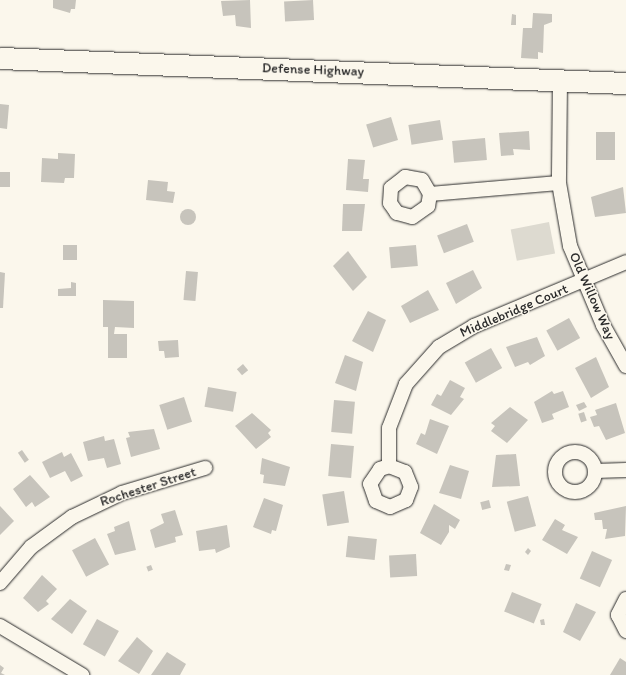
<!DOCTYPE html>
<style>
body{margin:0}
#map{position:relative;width:626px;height:675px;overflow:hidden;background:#fbf7ec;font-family:Itim,sans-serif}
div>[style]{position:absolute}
.green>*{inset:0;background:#dddad0;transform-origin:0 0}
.building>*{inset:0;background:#c7c4bc;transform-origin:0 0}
.round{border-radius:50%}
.roads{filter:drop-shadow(0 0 1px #2b2b2b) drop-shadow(0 0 1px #2b2b2b)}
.street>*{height:14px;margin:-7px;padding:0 7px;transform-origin:7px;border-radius:7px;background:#fbf7ec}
.street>.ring{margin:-7px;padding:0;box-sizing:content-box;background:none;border:14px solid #fbf7ec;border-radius:50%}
.secondary>*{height:21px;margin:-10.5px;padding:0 10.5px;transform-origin:10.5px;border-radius:10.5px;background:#fbf7ec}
span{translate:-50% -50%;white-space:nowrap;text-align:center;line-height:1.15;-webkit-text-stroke:3px #fbf7ec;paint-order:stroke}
.street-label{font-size:14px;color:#2b2b2b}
</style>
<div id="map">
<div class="green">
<div style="left:549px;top:222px;width:32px;height:39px;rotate:79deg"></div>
</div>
<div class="building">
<div style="clip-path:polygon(53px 0,76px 0,75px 9px,71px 9px,70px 13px,53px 8px)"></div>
<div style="clip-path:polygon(250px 0,251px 28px,236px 26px,235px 15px,223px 16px,221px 1px)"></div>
<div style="left:313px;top:0;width:20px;height:29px;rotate:87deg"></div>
<div style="clip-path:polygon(533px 13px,552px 14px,552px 22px,544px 25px,543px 53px,538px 52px,538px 59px,521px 58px,523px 28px,532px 28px)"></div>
<div style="clip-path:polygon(512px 14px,516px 15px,516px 25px,511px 25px)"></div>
<div style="clip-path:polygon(0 104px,9px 105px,7px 129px,0 128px)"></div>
<div style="left:391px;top:117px;width:24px;height:26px;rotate:73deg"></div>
<div style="left:440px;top:120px;width:20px;height:32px;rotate:81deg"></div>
<div style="clip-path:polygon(529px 131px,530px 150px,513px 149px,514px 155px,501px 156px,499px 133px)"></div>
<div style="left:596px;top:132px;width:19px;height:28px"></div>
<div style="left:485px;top:138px;width:22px;height:33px;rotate:85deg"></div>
<div style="clip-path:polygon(58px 153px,75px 154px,74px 178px,65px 178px,64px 183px,41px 182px,42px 158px,58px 159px)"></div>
<div style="clip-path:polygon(348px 159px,365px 160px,363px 179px,369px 179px,368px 192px,346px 190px)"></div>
<div style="left:0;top:172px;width:10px;height:15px"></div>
<div style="clip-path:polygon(148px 180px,168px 182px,167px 191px,175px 192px,173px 203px,146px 200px)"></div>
<div style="clip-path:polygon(623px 187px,626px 213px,595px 217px,591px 197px)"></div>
<div style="clip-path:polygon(343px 204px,365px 204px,362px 231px,342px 231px)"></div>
<div class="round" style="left:180px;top:209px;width:16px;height:16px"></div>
<div style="left:467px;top:224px;width:19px;height:32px;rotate:69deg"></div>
<div style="left:63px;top:245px;width:14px;height:15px"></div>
<div style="left:416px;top:245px;width:21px;height:27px;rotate:85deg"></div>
<div style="clip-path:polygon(348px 251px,367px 277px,353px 291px,333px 266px)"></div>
<div style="clip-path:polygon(473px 270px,482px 288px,456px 304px,446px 283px)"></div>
<div style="left:186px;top:271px;width:12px;height:29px;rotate:5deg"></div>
<div style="clip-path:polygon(0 272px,5px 273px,3px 308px,0 308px)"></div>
<div style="clip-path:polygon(71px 282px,76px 283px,76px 296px,58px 296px,58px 289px,71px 288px)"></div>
<div style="clip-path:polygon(428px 290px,439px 310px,410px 323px,401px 306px)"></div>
<div style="clip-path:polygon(103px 300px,134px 301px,134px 328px,115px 327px,114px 334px,127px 334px,127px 358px,108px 358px,108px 327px,103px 327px)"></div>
<div style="clip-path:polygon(368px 311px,386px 320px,373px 352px,352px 341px)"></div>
<div style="left:569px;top:318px;width:23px;height:26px;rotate:61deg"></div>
<div style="clip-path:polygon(537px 337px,545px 356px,530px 365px,528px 362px,515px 367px,506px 347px)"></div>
<div style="clip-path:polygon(178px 340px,179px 357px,165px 358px,164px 351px,159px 351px,158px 341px)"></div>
<div style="left:491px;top:348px;width:23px;height:30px;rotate:61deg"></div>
<div style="clip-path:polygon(345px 355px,363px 362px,356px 391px,335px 383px)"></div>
<div style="clip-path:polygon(596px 357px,609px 387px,591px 398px,575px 368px)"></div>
<div style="left:243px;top:364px;width:8px;height:8px;rotate:50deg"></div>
<div style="clip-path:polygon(450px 380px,465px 388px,460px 397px,464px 399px,451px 415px,431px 405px,437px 394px,441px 396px)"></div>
<div style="left:208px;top:387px;width:29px;height:20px;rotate:10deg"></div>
<div style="clip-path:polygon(552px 391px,554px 394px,563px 391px,569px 407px,552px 414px,554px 419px,542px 423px,534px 402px)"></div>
<div style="left:184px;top:397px;width:26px;height:26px;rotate:72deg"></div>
<div style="left:334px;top:400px;width:21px;height:32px;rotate:5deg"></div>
<div style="clip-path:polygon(584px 402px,587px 407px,579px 411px,576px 405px)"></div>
<div style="clip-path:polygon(616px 403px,625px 433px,606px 440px,599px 426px,594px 427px,590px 417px,597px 415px,595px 410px)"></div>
<div style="clip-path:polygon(510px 407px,528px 420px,507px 443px,491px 431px,495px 426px,491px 423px)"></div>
<div style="left:584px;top:412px;width:9px;height:6px;rotate:72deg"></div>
<div style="clip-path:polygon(252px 413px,271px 430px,268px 433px,271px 437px,256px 449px,235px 426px)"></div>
<div style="clip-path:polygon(430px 419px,449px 426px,437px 454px,416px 444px,421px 433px,425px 435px)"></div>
<div style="clip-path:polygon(154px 429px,160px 449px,131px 457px,126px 438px,130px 437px,128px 432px)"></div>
<div style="clip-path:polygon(104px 436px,105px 441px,114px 439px,121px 464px,107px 468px,104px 458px,88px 461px,83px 442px)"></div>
<div style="left:331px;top:444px;width:23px;height:32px;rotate:5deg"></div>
<div style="left:22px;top:450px;width:12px;height:5px;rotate:55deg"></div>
<div style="clip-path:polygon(62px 452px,64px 457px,71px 453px,83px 476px,71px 482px,65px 471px,50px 478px,42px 462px)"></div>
<div style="clip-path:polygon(516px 454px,520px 486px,492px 487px,496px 455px)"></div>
<div style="clip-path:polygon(262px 458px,290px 467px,285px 486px,263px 483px,264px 475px,260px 474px)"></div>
<div style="clip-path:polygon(450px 465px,469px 471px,461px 499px,439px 493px)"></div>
<div style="clip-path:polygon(30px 475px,50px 497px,35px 507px,32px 502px,26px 507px,13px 489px)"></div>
<div style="left:344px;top:491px;width:32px;height:22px;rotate:81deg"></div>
<div style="left:528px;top:496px;width:31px;height:22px;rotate:75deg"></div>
<div style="clip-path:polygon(264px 498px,283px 505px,276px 531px,272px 530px,271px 534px,253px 527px)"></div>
<div style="left:489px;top:500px;width:8px;height:9px;rotate:76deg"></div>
<div style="clip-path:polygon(434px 504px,460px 520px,455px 529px,449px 525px,449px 532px,441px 545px,420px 533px)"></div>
<div style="clip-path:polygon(0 506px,14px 521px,0 535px)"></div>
<div style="clip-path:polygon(626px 506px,625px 536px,605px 539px,607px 529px,603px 529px,602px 520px,595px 520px,594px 513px)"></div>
<div style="clip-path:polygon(175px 510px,183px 535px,175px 537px,176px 542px,155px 548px,150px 530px,164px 523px,161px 514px)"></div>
<div style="clip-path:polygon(555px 519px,565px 525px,562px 530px,578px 537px,567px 554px,542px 540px)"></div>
<div style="clip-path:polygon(129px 521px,136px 550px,115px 555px,107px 534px,115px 531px,114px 527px)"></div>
<div style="clip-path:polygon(227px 525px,230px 547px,216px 553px,215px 549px,199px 551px,196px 531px)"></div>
<div style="left:348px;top:536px;width:29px;height:21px;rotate:6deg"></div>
<div style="left:95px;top:538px;width:30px;height:26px;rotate:62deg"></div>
<div style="clip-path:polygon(528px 548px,531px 551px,528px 555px,525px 552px)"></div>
<div style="left:592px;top:551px;width:22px;height:30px;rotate:24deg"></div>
<div style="left:416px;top:554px;width:22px;height:27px;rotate:87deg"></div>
<div style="clip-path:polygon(506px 564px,511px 565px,509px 571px,504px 570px)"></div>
<div style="left:151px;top:565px;width:5px;height:5px;rotate:68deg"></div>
<div style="clip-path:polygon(42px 575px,57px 589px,46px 601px,49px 604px,38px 612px,23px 598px)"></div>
<div style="left:512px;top:592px;width:32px;height:21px;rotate:22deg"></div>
<div style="clip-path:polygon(70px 599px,87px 611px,72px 634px,51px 619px)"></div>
<div style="clip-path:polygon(576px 603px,596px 612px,580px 641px,563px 632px)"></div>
<div style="left:97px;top:619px;width:25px;height:29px;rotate:29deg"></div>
<div style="clip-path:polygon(544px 619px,545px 625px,541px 625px,540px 620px)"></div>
<div style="clip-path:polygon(137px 637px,153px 651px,139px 674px,118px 661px)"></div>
<div style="clip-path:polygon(167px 652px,186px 664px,180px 675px,151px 675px)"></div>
<div style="clip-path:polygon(620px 658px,626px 662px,626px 675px,610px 675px)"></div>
<div style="clip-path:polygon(0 665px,4px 668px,1px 673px,5px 675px,0 675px)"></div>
</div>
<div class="roads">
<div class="street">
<div style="left:560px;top:80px;width:103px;rotate:90.6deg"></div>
<div style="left:559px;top:183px;width:64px;rotate:80.1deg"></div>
<div style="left:570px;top:246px;width:86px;rotate:67.3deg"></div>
<div style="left:603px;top:325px;width:47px;rotate:60.7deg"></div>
<div style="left:430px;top:194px;width:12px;rotate:99deg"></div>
<div style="left:428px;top:206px;width:19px;rotate:145deg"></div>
<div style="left:412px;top:217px;width:16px;rotate:-165deg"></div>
<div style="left:397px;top:213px;width:12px;rotate:-125deg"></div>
<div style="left:390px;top:203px;width:15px;rotate:-86deg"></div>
<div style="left:391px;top:188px;width:18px;rotate:-38deg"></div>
<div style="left:405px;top:177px;width:17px;rotate:10deg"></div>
<div style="left:422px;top:180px;width:16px;rotate:60deg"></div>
<div style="left:430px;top:194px;width:129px;rotate:-4.9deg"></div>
<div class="ring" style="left:555px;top:452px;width:26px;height:26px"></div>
<div style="left:389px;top:466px;width:17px;rotate:21deg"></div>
<div style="left:405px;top:472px;width:16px;rotate:68deg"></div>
<div style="left:411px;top:487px;width:14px;rotate:111deg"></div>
<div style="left:406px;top:500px;width:17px;rotate:156deg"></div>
<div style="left:390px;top:507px;width:15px;rotate:-157deg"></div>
<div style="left:376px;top:501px;width:18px;rotate:-109deg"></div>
<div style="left:370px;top:484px;width:18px;rotate:-56deg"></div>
<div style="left:380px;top:469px;width:9px;rotate:-18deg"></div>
<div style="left:389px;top:466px;width:38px;rotate:-90deg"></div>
<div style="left:389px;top:428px;width:47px;rotate:-68.9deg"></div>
<div style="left:406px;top:384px;width:50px;rotate:-48.3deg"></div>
<div style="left:439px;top:347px;width:41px;rotate:-31deg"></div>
<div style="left:474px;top:326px;width:165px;rotate:-22.8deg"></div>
<div style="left:595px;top:471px;width:31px;rotate:-2deg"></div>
<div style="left:0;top:583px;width:48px;rotate:-49.3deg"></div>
<div style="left:31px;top:547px;width:51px;rotate:-36.2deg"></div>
<div style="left:72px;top:517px;width:55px;rotate:-25.6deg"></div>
<div style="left:122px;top:493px;width:87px;rotate:-16.8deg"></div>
<div style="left:626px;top:599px;width:18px;rotate:117deg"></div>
<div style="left:618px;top:615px;width:18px;rotate:63deg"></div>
<div style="left:0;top:626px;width:96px;rotate:30.9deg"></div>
</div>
<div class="secondary">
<div style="left:0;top:58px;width:626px;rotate:2.29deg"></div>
</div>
</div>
<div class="street-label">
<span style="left:313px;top:70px;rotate:2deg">Defense Highway</span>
<span style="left:592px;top:296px;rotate:66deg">Old Willow Way</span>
<span style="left:514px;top:311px;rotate:-23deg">Middlebridge Court</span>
<span style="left:148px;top:487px;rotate:-18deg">Rochester Street</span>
</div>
</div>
